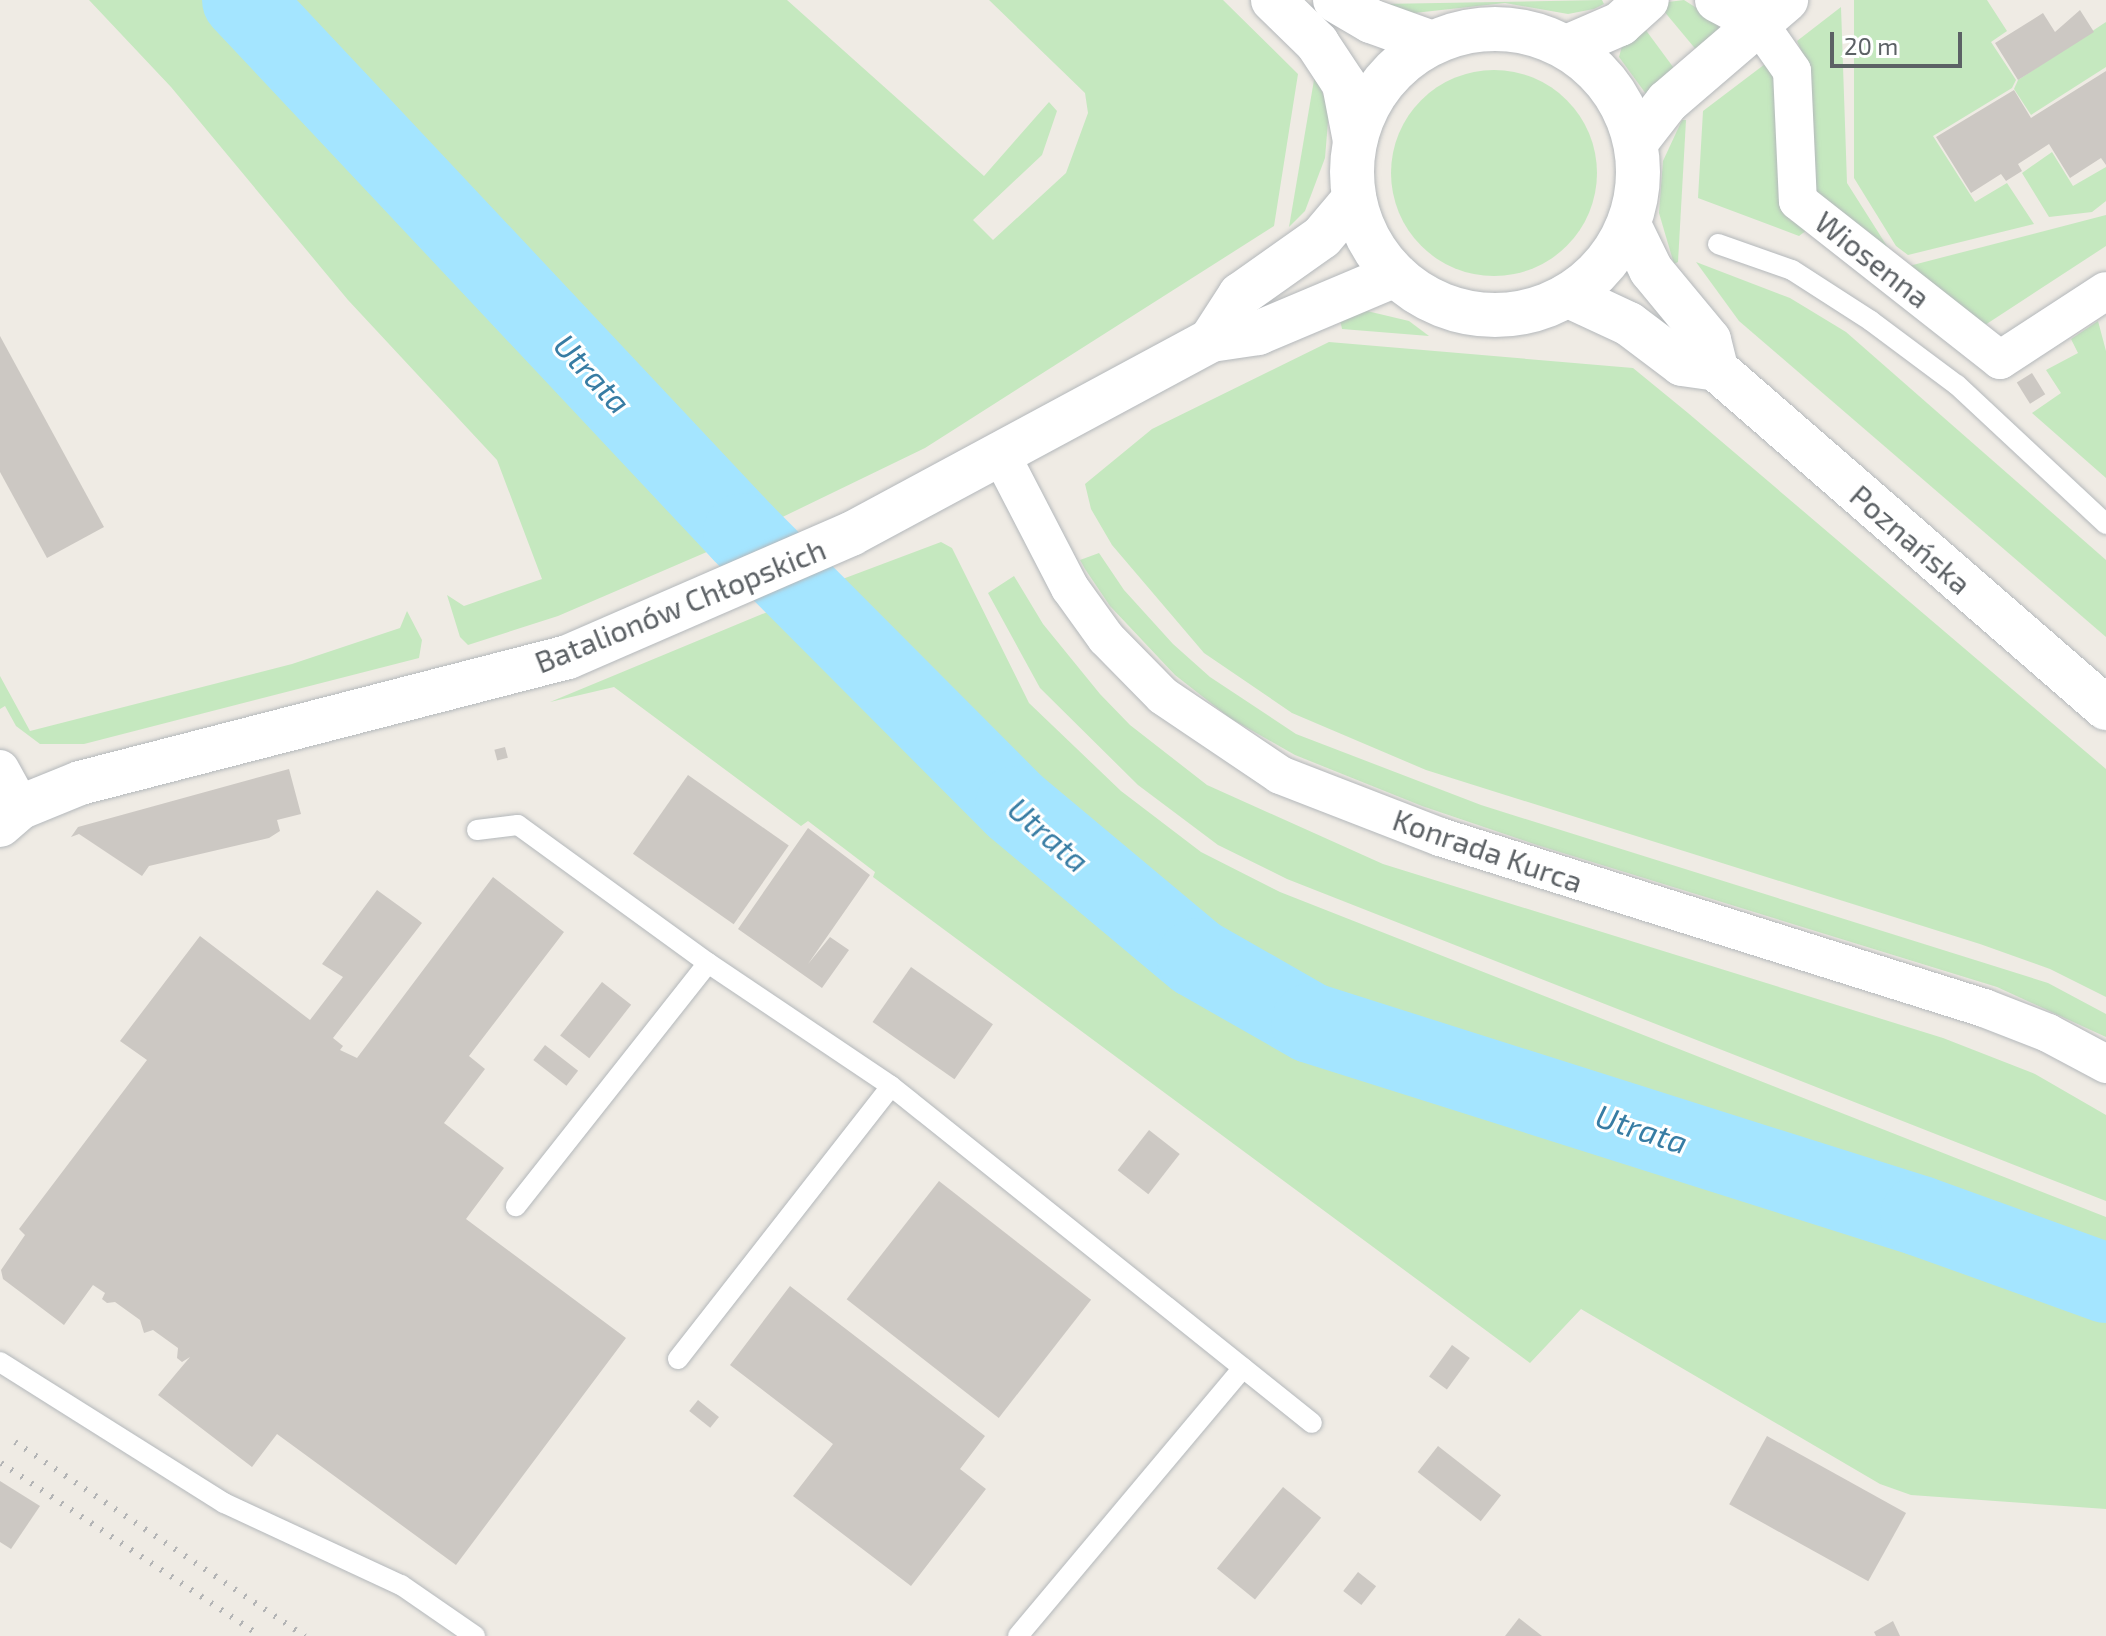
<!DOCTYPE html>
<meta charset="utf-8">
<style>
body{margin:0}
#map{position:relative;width:2106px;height:1636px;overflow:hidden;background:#efebe4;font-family:"Exo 2",sans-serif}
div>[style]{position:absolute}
.green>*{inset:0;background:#c5e8bf}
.round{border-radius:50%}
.river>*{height:80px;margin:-40px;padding:0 40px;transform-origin:40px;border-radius:40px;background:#a4e5ff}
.building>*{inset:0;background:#ccc8c3;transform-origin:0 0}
.roads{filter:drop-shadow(0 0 2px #b4b8bb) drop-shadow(0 0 2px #b4b8bb)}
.service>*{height:20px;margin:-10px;padding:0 10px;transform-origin:10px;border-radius:10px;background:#fff}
.minor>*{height:38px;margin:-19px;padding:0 19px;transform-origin:19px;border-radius:19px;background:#fff}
.tertiary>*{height:44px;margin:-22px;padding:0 22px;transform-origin:22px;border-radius:22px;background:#fff}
.secondary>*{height:44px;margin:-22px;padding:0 22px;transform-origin:22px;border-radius:22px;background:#fff}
.secondary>.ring{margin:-22px;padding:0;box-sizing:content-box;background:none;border:44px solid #fff;border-radius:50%}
.rail>*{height:6px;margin-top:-3px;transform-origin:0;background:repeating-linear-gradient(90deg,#b3b4b5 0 2px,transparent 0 12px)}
span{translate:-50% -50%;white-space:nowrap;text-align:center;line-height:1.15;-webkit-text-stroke:6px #fff;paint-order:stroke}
.street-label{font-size:30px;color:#5c6165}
.water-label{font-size:32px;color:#377ca3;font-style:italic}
.scale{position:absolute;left:1830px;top:32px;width:132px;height:36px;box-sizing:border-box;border:4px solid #5c6165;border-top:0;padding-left:10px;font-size:24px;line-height:28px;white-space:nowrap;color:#5c6165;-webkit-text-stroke:6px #fff;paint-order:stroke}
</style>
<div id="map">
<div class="green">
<div style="clip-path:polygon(89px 0,215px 0,730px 542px,558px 616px,468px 645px,460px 637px,447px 595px,464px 606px,542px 579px,497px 460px,348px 300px,171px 87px)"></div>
<div style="clip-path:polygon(257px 0,787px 0,984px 176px,1049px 102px,1057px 111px,1042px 155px,973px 220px,993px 240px,1066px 173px,1088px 113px,1085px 93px,989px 0,1223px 0,1298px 74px,1274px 226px,925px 448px,766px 525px)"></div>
<div style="clip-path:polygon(1602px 0,1604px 4px,1594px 9px,1568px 14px,1505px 3px,1414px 13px,1381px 4px)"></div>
<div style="clip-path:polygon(1684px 0,1717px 21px,1719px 28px,1718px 37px,1698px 52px,1663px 10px,1668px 2px)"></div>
<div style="clip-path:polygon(1854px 0,1987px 0,2007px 31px,1991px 42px,2016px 80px,2012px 88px,1933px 136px,1975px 202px,2007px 183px,2034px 224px,1908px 255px,1896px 246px,1854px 178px)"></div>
<div style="clip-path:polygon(1841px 7px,1847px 183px,1892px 254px,1812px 193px,1806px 61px,1797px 41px)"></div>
<div style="clip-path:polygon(2106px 22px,2106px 67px,2031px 115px,2014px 89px,2018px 80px)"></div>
<div style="clip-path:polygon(1645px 29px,1676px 71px,1646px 94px,1619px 57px,1622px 46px)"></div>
<div style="clip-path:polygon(1769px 61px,1774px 67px,1780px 203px,1791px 221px,1798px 218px,1807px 230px,1799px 236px,1698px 198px,1703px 111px)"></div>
<div class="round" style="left:1391px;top:70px;width:206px;height:206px"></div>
<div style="clip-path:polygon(1315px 74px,1329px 109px,1325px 158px,1305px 211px,1289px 227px)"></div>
<div style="clip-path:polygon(1682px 120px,1686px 120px,1678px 262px,1674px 264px,1659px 213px,1663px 161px)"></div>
<div style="clip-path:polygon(2052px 152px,2073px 186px,2106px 167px,2106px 201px,2092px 212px,2049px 217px,2022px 173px)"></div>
<div style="clip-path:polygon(2106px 215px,2106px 246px,1985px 325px,1909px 266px)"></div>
<div style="clip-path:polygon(1696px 262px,1790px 298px,1846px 332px,2106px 560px,2106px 637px,1739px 321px)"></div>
<div style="clip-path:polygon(1367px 311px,1409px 321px,1429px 336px,1342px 329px,1339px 315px)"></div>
<div style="clip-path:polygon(2098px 321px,2106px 351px,2106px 478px,2032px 413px,2061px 393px,2046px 370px,2078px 353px,2071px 339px)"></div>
<div style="clip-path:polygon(1329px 342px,1633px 368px,1688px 413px,2106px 769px,2106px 997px,2050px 969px,1980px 944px,1426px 770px,1292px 713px,1204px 653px,1112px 545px,1091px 509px,1085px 484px,1152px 429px)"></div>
<div style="clip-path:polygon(941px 542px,952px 548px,1029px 703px,1121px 791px,1201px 852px,1280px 892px,2106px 1217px,2106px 1261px,1979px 1215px,1342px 1015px,1254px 975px,1181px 924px,1022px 791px,839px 609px,850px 601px,846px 595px,837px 602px,824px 586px)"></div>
<div style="clip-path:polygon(1099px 553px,1124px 590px,1173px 644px,1210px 677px,1296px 734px,1481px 805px,2048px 983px,2106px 1014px,2106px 1037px,1997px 987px,1537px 845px,1422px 806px,1295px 755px,1230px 718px,1175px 675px,1110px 606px,1085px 569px,1080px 560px)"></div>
<div style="clip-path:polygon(1014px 576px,1043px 624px,1100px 694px,1130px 725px,1207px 785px,1383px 864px,1943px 1038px,2035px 1074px,2106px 1115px,2106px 1201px,1287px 879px,1218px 845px,1138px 785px,1040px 688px,988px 593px)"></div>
<div style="clip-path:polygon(789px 603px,1035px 851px,1164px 957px,1292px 1031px,1386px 1069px,2016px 1263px,2106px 1300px,2106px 1509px,1911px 1495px,1880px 1484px,1581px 1309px,1530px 1363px,873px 877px,875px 872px,808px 821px,801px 826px,614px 687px,550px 702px)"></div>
<div style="clip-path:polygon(407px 611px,422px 640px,419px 658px,84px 744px,40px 744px,16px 726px,5px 706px,0 709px,0 676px,30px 731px,292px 664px,400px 628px)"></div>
</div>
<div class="river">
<div style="left:242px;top:0;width:731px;rotate:46.77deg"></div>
<div style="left:743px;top:533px;width:385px;rotate:45.1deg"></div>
<div style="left:1015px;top:806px;width:237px;rotate:39.9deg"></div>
<div style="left:1197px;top:958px;width:131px;rotate:29.7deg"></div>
<div style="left:1311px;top:1023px;width:639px;rotate:17.58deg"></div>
<div style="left:1920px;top:1216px;width:198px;rotate:19.8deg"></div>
</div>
<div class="building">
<div style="clip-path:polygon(2080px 10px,2094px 32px,2018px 80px,1995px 43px,2043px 13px,2055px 32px)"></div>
<div style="clip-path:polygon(2106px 71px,2106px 165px,2101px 158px,2070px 178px,2049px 144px,2018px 164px,2022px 171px,2006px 181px,2001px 174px,1971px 193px,1936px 137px,2014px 90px,2031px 118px)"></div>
<div style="clip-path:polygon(0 336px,104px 527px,47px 558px,0 472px)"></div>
<div style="left:2032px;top:373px;width:25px;height:18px;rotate:58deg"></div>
<div style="left:505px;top:747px;width:11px;height:11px;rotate:75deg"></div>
<div style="clip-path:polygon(289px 769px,301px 814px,277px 820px,280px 831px,269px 838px,149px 866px,142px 876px,79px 834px,71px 837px,78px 827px)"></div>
<div style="left:688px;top:775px;width:123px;height:96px;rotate:35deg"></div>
<div style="clip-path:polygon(808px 828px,870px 875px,808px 964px,830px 937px,849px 950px,822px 988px,738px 929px)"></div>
<div style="clip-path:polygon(493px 877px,564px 932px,469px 1056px,485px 1069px,444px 1123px,504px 1168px,466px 1219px,626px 1338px,456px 1565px,277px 1434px,252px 1467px,158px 1395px,190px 1357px,182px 1362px,177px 1358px,178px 1348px,153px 1330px,144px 1333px,140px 1320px,115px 1302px,107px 1303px,102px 1299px,105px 1293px,93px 1285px,64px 1325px,3px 1279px,1px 1270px,25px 1235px,19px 1229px,147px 1060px,120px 1041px,200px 936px,310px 1020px,343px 977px,322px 964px,377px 890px,417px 919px,422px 923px,333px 1038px,343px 1046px,340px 1050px,357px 1058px)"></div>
<div style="left:911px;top:967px;width:100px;height:67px;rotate:35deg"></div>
<div style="left:602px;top:982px;width:37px;height:68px;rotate:38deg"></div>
<div style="left:545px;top:1045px;width:42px;height:19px;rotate:38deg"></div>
<div style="left:1149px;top:1130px;width:39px;height:51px;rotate:38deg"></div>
<div style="left:939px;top:1181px;width:193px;height:150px;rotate:38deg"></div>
<div style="clip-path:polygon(790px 1286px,985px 1436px,960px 1469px,986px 1489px,911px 1586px,793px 1496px,833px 1444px,730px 1365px)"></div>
<div style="left:1452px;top:1345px;width:22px;height:39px;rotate:36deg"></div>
<div style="left:698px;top:1400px;width:27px;height:14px;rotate:39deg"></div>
<div style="left:1767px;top:1436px;width:159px;height:78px;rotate:29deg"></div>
<div style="left:1438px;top:1446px;width:80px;height:33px;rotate:38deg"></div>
<div style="clip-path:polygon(0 1481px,40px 1506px,11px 1549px,0 1542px)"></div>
<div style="left:1283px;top:1487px;width:49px;height:105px;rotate:39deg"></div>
<div style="left:1358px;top:1572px;width:23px;height:24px;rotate:38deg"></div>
<div style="clip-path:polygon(1519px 1618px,1542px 1636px,1505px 1636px)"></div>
<div style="clip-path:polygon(1893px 1621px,1900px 1636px,1876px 1636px,1874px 1632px)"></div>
</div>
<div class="roads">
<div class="service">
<div style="left:1718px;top:244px;width:78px;rotate:19.4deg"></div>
<div style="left:1792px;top:270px;width:94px;rotate:32.8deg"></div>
<div style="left:1871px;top:321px;width:107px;rotate:36.7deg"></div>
<div style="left:1957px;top:385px;width:204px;rotate:43deg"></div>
<div style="left:477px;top:830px;width:41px;rotate:-7deg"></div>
<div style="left:518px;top:825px;width:235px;rotate:36deg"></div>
<div style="left:708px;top:963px;width:310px;rotate:128.3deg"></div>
<div style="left:708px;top:963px;width:220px;rotate:33.9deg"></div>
<div style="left:891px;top:1086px;width:539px;rotate:38.68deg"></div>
<div style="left:678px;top:1359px;width:346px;rotate:-52deg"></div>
<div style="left:0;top:1362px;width:265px;rotate:32.2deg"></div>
<div style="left:224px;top:1503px;width:195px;rotate:24.9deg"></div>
<div style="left:401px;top:1585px;width:90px;rotate:34.6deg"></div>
<div style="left:1018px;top:1636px;width:350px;rotate:-50deg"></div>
</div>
<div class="minor">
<div style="left:1757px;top:21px;width:61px;rotate:55deg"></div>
<div style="left:1792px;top:71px;width:130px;rotate:87.4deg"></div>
<div style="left:1798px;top:201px;width:257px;rotate:38.2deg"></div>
<div style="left:2000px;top:360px;width:126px;rotate:-33.1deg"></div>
<div style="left:1001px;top:455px;width:150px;rotate:62.6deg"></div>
<div style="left:1070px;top:588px;width:62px;rotate:54.2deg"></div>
<div style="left:1106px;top:638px;width:81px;rotate:45.5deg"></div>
<div style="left:1163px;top:696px;width:141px;rotate:34deg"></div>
<div style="left:1280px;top:775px;width:172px;rotate:21.2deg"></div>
<div style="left:1440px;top:837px;width:570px;rotate:17.45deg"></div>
<div style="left:1984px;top:1008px;width:69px;rotate:21.3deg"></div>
<div style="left:2048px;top:1033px;width:66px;rotate:28.1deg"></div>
<div style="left:0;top:769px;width:43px;rotate:61.1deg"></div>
</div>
<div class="tertiary">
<div style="left:1717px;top:0;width:45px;rotate:27.7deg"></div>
<div style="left:1567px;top:47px;width:58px;rotate:-23.5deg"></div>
<div style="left:1620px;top:24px;width:36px;rotate:-42deg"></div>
<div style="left:1636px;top:142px;width:51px;rotate:-52.2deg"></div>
<div style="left:1667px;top:102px;width:157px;rotate:-40.6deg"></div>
<div style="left:1211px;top:340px;width:54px;rotate:-57.2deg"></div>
<div style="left:1240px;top:295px;width:100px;rotate:-35.3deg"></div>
<div style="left:1322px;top:237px;width:50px;rotate:-49.9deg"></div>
<div style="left:0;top:825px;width:28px;rotate:-41deg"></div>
<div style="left:21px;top:807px;width:64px;rotate:-22.1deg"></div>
<div style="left:80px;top:783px;width:504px;rotate:-14.48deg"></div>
<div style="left:568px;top:657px;width:309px;rotate:-23.5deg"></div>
<div style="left:851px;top:534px;width:409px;rotate:-28.3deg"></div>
<div style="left:1211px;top:340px;width:48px;rotate:-8.5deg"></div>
<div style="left:1258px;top:333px;width:149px;rotate:-22.9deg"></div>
</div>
<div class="secondary">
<div style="left:1273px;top:0;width:62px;rotate:44.3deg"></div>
<div style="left:1317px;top:43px;width:49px;rotate:56.6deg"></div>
<div style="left:1344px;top:84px;width:58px;rotate:79.1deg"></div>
<div style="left:1335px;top:0;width:42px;rotate:30.3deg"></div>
<div style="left:1371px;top:21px;width:65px;rotate:19.8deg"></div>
<div class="ring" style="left:1352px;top:29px;width:242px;height:242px"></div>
<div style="left:1629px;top:225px;width:50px;rotate:63.9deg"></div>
<div style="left:1651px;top:270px;width:91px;rotate:50.4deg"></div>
<div style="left:1709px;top:340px;width:30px;rotate:76deg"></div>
<div style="left:1569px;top:296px;width:66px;rotate:25deg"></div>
<div style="left:1629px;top:324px;width:66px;rotate:37deg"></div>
<div style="left:1682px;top:364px;width:34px;rotate:8deg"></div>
<div style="left:1716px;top:369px;width:517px;rotate:41deg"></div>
</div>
</div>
<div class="rail">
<div style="left:15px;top:1442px;width:349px;rotate:33.8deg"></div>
<div style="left:1px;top:1463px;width:311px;rotate:33.7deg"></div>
</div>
<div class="street-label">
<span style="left:1873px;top:259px;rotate:38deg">Wiosenna</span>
<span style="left:1911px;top:539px;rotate:41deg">Poznańska</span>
<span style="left:680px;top:605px;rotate:-22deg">Batalionów Chłopskich</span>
<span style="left:1488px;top:850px;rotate:19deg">Konrada Kurca</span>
</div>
<div class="water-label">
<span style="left:593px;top:373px;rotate:47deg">Utrata</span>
<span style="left:1049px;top:834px;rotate:41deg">Utrata</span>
<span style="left:1642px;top:1128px;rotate:18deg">Utrata</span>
</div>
<div class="scale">20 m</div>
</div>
